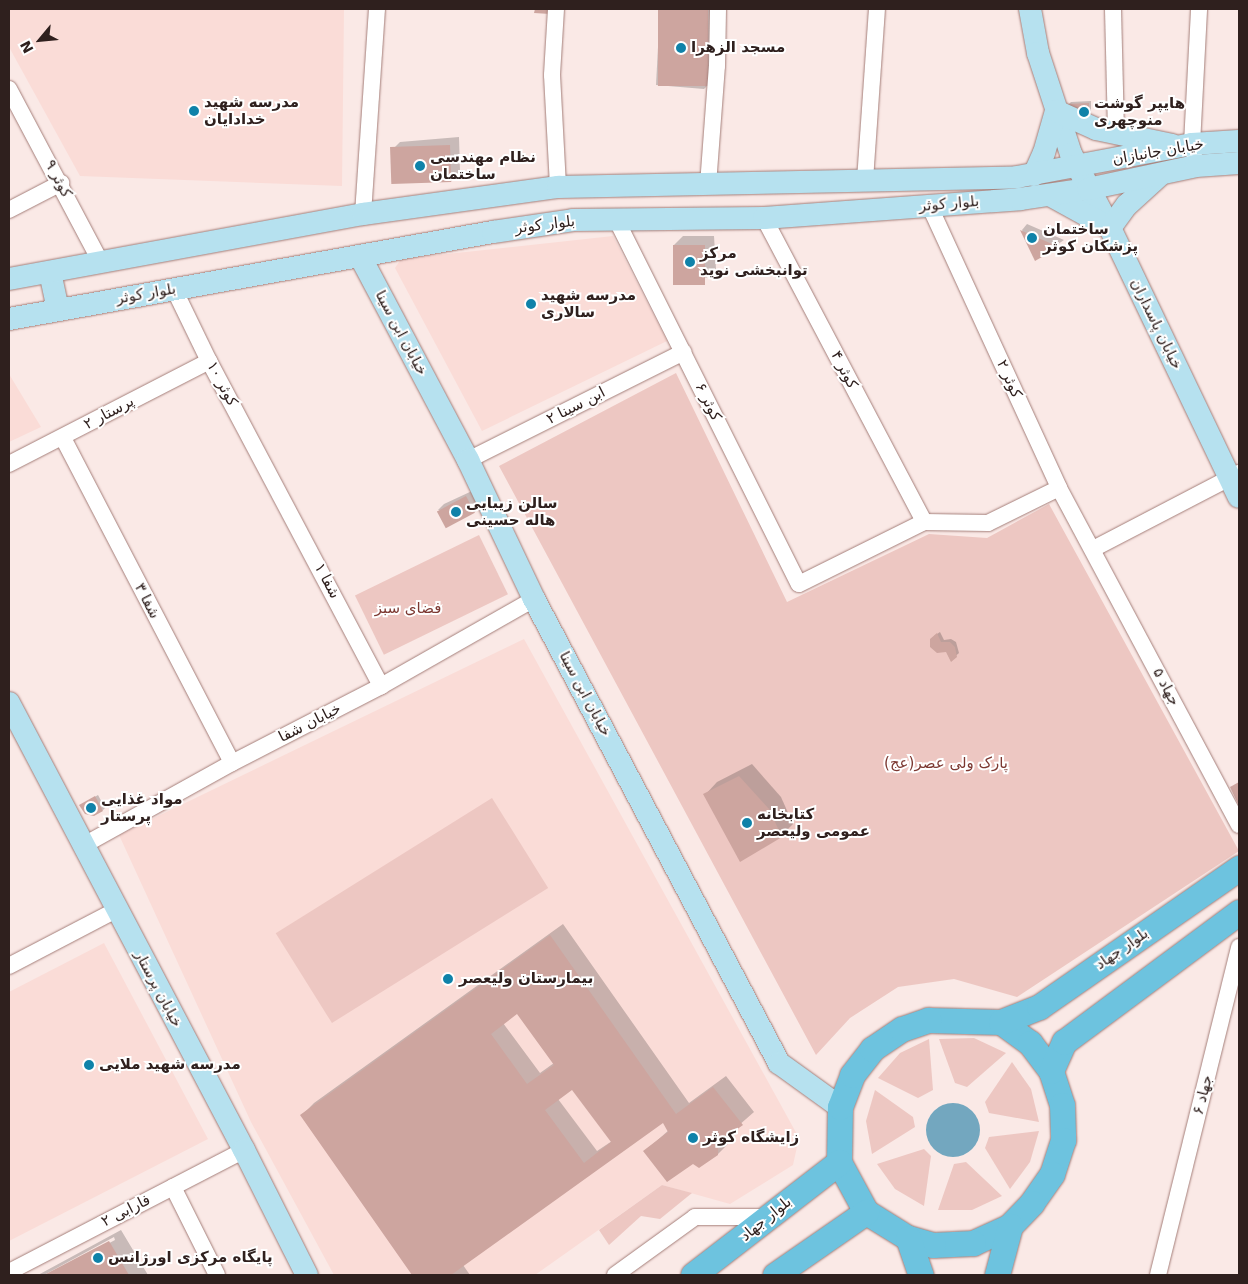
<!DOCTYPE html>
<meta charset="utf-8">
<style>
body{margin:0}
#map{position:relative;width:1248px;height:1284px;overflow:hidden;background:#fae9e6;font-family:"DejaVu Sans",Cairo,sans-serif}
div>[style]{position:absolute}
.built>*{inset:0;background:#fadcd7}
.green>*{inset:0;background:#edc7c2;transform-origin:0 0}
.water>*{inset:0;background:#73a7bf}
.round{border-radius:50%}
.shadow>*{inset:0;background:#0003}
.building>*{inset:0;background:#cda59f;transform-origin:0 0}
.roads{filter:drop-shadow(0 0 1px #a47e79) drop-shadow(0 0 1px #a47e79)}
.street>*{height:16px;margin:-8px;padding:0 8px;transform-origin:8px;border-radius:8px;background:#fff}
.secondary>*{height:22px;margin:-11px;padding:0 11px;transform-origin:11px;border-radius:11px;background:#b6e1ef}
.primary>*{height:25px;margin:-12.5px;padding:0 12.5px;transform-origin:12.5px;border-radius:12.5px;background:#6dc3df}
.dots>*{width:14px;height:14px;translate:-50% -50%;box-sizing:border-box;border:2px solid #fff;border-radius:50%}
span{translate:-50% -50%;white-space:nowrap;text-align:center;line-height:1.15;-webkit-text-stroke:4px #fff;paint-order:stroke}
.poi-label{font-size:15px;color:#2f201e;font-weight:700}
.left{translate:0 -50%;text-align:left}
.street-label{font-size:15px;color:#2f201e}
.park-label{font-size:15px;color:#7c3831}
.frame{position:absolute;inset:0;border:10px solid #2f201e;pointer-events:none}
.north{position:absolute;left:15px;top:15px;width:50px;height:50px;-webkit-text-stroke:4px #fff;paint-order:stroke;rotate:242deg;font-size:14px;font-weight:700;line-height:20px;text-align:center;color:#2f201e}
.north::after{content:'';display:block;margin:auto;width:18px;height:22px;background:#2f201e;clip-path:polygon(50% 0,100% 100%,50% 72%,0 100%)}
</style>
<div id="map">
<div class="built">
<div style="clip-path:polygon(9px 9px,344px 9px,342px 186px,80px 176px,9px 47px)"></div>
<div style="clip-path:polygon(613px 236px,667px 341px,482px 431px,395px 268px,401px 259px)"></div>
<div style="clip-path:polygon(9px 374px,41px 427px,9px 442px)"></div>
<div style="clip-path:polygon(524px 639px,799px 1138px,793px 1165px,730px 1204px,662px 1185px,535px 1275px,334px 1275px,251px 1122px,119px 835px)"></div>
<div style="clip-path:polygon(104px 943px,208px 1139px,9px 1241px,9px 992px)"></div>
</div>
<div class="green">
<div style="clip-path:polygon(676px 373px,787px 602px,929px 534px,987px 538px,1049px 504px,1239px 851px,1017px 997px,954px 979px,898px 987px,850px 1018px,816px 1055px,499px 466px)"></div>
<div style="left:479px;top:535px;width:66px;height:138px;rotate:64deg"></div>
<div style="left:492px;top:798px;width:106px;height:255px;rotate:58deg"></div>
<div style="clip-path:polygon(974px 1038px,1006px 1053px,967px 1087px,955px 1083px,939px 1039px)"></div>
<div style="clip-path:polygon(929px 1039px,933px 1090px,918px 1098px,878px 1078px,900px 1053px)"></div>
<div style="clip-path:polygon(1012px 1062px,1031px 1089px,1039px 1122px,989px 1113px,985px 1102px)"></div>
<div style="clip-path:polygon(875px 1090px,913px 1117px,915px 1127px,872px 1154px,866px 1121px)"></div>
<div style="clip-path:polygon(1039px 1131px,1030px 1162px,1010px 1189px,985px 1148px,989px 1137px)"></div>
<div style="clip-path:polygon(924px 1149px,931px 1156px,924px 1206px,895px 1189px,877px 1164px)"></div>
<div style="clip-path:polygon(966px 1162px,1002px 1196px,972px 1210px,938px 1210px,954px 1164px)"></div>
<div style="clip-path:polygon(662px 1185px,692px 1193px,660px 1219px,641px 1216px,609px 1245px,599px 1230px)"></div>
</div>
<div class="water">
<div class="round" style="left:926px;top:1103px;width:54px;height:54px"></div>
</div>
<div class="shadow">
<div style="clip-path:polygon(660px 9px,719px 9px,716px 77px,704px 89px,656px 85px)"></div>
<div style="clip-path:polygon(1091px 101px,1091px 116px,1069px 104px,1071px 102px)"></div>
<div style="clip-path:polygon(459px 137px,460px 171px,451px 181px,391px 151px,400px 142px)"></div>
<div style="clip-path:polygon(1027px 224px,1064px 240px,1036px 259px,1022px 230px)"></div>
<div style="clip-path:polygon(683px 236px,714px 236px,716px 269px,706px 278px,674px 245px)"></div>
<div style="clip-path:polygon(472px 491px,480px 506px,475px 512px,438px 510px,444px 504px)"></div>
<div style="clip-path:polygon(940px 632px,944px 640px,951px 639px,956px 642px,959px 653px,951px 660px,946px 650px,934px 636px)"></div>
<div style="clip-path:polygon(752px 764px,781px 797px,793px 824px,781px 836px,705px 795px,717px 782px)"></div>
<div style="clip-path:polygon(98px 795px,105px 808px,103px 810px,81px 805px)"></div>
<div style="clip-path:polygon(evenodd,563px 924px,689px 1103px,726px 1076px,754px 1112px,730px 1133px,730px 1142px,718px 1154px,693px 1162px,645px 1151px,669px 1130px,663px 1122px,463px 1265px,470px 1275px,414px 1275px,302px 1115px,314px 1103px,563px 924px,517px 1013px,554px 1063px,540px 1073px,503px 1023px,517px 1013px,563px 924px,573px 1088px,612px 1141px,597px 1151px,558px 1099px,573px 1088px)"></div>
<div style="clip-path:polygon(121px 1230px,148px 1275px,49px 1275px,115px 1240px,114px 1237px,44px 1275px,38px 1275px)"></div>
</div>
<div class="building">
<div style="clip-path:polygon(535px 9px,550px 9px,550px 14px,534px 13px)"></div>
<div style="left:658px;top:9px;width:50px;height:77px"></div>
<div style="clip-path:polygon(1089px 103px,1089px 120px,1067px 104px)"></div>
<div style="left:450px;top:145px;width:37px;height:60px;rotate:88deg"></div>
<div style="clip-path:polygon(1020px 230px,1059px 247px,1035px 261px)"></div>
<div style="left:673px;top:245px;width:32px;height:40px"></div>
<div style="left:466px;top:496px;width:19px;height:33px;rotate:62deg"></div>
<div style="clip-path:polygon(937px 633px,941px 642px,950px 642px,955px 647px,957px 657px,951px 662px,946px 652px,937px 653px,930px 647px,930px 639px)"></div>
<div style="clip-path:polygon(739px 776px,769px 809px,782px 837px,740px 862px,703px 794px)"></div>
<div style="clip-path:polygon(1239px 782px,1239px 806px,1230px 787px)"></div>
<div style="clip-path:polygon(95px 796px,103px 811px,94px 816px,85px 814px,79px 805px)"></div>
<div style="clip-path:polygon(evenodd,550px 935px,676px 1114px,713px 1087px,743px 1125px,718px 1143px,718px 1155px,699px 1168px,693px 1164px,667px 1182px,643px 1151px,668px 1132px,663px 1123px,451px 1275px,412px 1275px,300px 1115px,550px 935px,517px 1014px,554px 1065px,527px 1084px,491px 1034px,517px 1014px,550px 935px,572px 1090px,611px 1142px,584px 1163px,545px 1110px,572px 1090px)"></div>
<div style="clip-path:polygon(109px 1241px,129px 1275px,44px 1275px)"></div>
</div>
<div class="roads">
<div class="street">
<div style="left:556px;top:9px;width:66px;rotate:93.5deg"></div>
<div style="left:552px;top:75px;width:112px;rotate:86.9deg"></div>
<div style="left:1113px;top:9px;width:126px;rotate:88.6deg"></div>
<div style="left:9px;top:89px;width:197px;rotate:62.1deg"></div>
<div style="left:1194px;top:154px;width:10px;rotate:-101deg"></div>
<div style="left:1192px;top:144px;width:135px;rotate:-87deg"></div>
<div style="left:865px;top:180px;width:171px;rotate:-86deg"></div>
<div style="left:708px;top:185px;width:119px;rotate:-85.7deg"></div>
<div style="left:717px;top:66px;width:57px;rotate:-89deg"></div>
<div style="left:930px;top:207px;width:309px;rotate:65.3deg"></div>
<div style="left:1059px;top:488px;width:382px;rotate:61.9deg"></div>
<div style="left:9px;top:210px;width:59px;rotate:-27.4deg"></div>
<div style="left:363px;top:214px;width:205px;rotate:-86.1deg"></div>
<div style="left:764px;top:218px;width:344px;rotate:62.2deg"></div>
<div style="left:616px;top:219px;width:408px;rotate:63.4deg"></div>
<div style="left:799px;top:584px;width:140px;rotate:-26.4deg"></div>
<div style="left:924px;top:522px;width:64px;rotate:0.9deg"></div>
<div style="left:988px;top:523px;width:79px;rotate:-26.2deg"></div>
<div style="left:174px;top:289px;width:80px;rotate:64.1deg"></div>
<div style="left:209px;top:361px;width:368px;rotate:62.1deg"></div>
<div style="left:63px;top:438px;width:366px;rotate:62.5deg"></div>
<div style="left:468px;top:460px;width:241px;rotate:-26.6deg"></div>
<div style="left:9px;top:464px;width:225px;rotate:-27.2deg"></div>
<div style="left:1093px;top:549px;width:165px;rotate:-27.5deg"></div>
<div style="left:84px;top:845px;width:169px;rotate:-29deg"></div>
<div style="left:232px;top:763px;width:168px;rotate:-27.3deg"></div>
<div style="left:381px;top:686px;width:176px;rotate:-29.6deg"></div>
<div style="left:9px;top:966px;width:121px;rotate:-27.6deg"></div>
<div style="left:173px;top:1187px;width:98px;rotate:63.4deg"></div>
<div style="left:9px;top:1272px;width:265px;rotate:-27.4deg"></div>
<div style="left:615px;top:1275px;width:99px;rotate:-35.9deg"></div>
<div style="left:695px;top:1217px;width:72px"></div>
<div style="left:1158px;top:1275px;width:338px;rotate:-76.1deg"></div>
</div>
<div class="secondary">
<div style="left:1030px;top:9px;width:45px;rotate:79.7deg"></div>
<div style="left:1038px;top:53px;width:106px;rotate:71.9deg"></div>
<div style="left:1071px;top:154px;width:84px;rotate:62.2deg"></div>
<div style="left:1110px;top:228px;width:298px;rotate:64.4deg"></div>
<div style="left:1034px;top:175px;width:24px;rotate:-66deg"></div>
<div style="left:1044px;top:153px;width:44px;rotate:-74.1deg"></div>
<div style="left:1056px;top:111px;width:44px;rotate:24.2deg"></div>
<div style="left:1096px;top:129px;width:78px;rotate:11.9deg"></div>
<div style="left:1050px;top:195px;width:68px;rotate:28.8deg"></div>
<div style="left:1110px;top:228px;width:29px;rotate:-54deg"></div>
<div style="left:1127px;top:205px;width:43px;rotate:-42.2deg"></div>
<div style="left:360px;top:256px;width:231px;rotate:62.1deg"></div>
<div style="left:468px;top:460px;width:154px;rotate:64.6deg"></div>
<div style="left:534px;top:599px;width:525px;rotate:62.17deg"></div>
<div style="left:779px;top:1063px;width:75px;rotate:35.8deg"></div>
<div style="left:50px;top:272px;width:38px;rotate:78deg"></div>
<div style="left:9px;top:279px;width:360px;rotate:-10.4deg"></div>
<div style="left:363px;top:214px;width:197px;rotate:-7.9deg"></div>
<div style="left:558px;top:187px;width:459px;rotate:-1.2deg"></div>
<div style="left:1017px;top:177px;width:178px;rotate:-10.7deg"></div>
<div style="left:1192px;top:144px;width:47px;rotate:-3.7deg"></div>
<div style="left:9px;top:319px;width:492px;rotate:-10.2deg"></div>
<div style="left:493px;top:232px;width:81px;rotate:-8.5deg"></div>
<div style="left:573px;top:220px;width:191px;rotate:-0.6deg"></div>
<div style="left:764px;top:218px;width:257px;rotate:-4.2deg"></div>
<div style="left:1020px;top:199px;width:69px;rotate:-8.4deg"></div>
<div style="left:1088px;top:189px;width:110px;rotate:-12deg"></div>
<div style="left:1196px;top:166px;width:43px;rotate:-4deg"></div>
<div style="left:9px;top:703px;width:505px;rotate:62.27deg"></div>
<div style="left:244px;top:1150px;width:140px;rotate:63.3deg"></div>
</div>
<div class="primary">
<div style="left:928px;top:1020px;width:73px;rotate:1.6deg"></div>
<div style="left:1001px;top:1022px;width:36px;rotate:36deg"></div>
<div style="left:1030px;top:1043px;width:35px;rotate:53deg"></div>
<div style="left:1051px;top:1071px;width:36px;rotate:72deg"></div>
<div style="left:1062px;top:1105px;width:35px;rotate:88deg"></div>
<div style="left:1063px;top:1140px;width:36px;rotate:108deg"></div>
<div style="left:1052px;top:1174px;width:35px;rotate:125deg"></div>
<div style="left:1032px;top:1203px;width:32px;rotate:134deg"></div>
<div style="left:1010px;top:1226px;width:41px;rotate:155.3deg"></div>
<div style="left:973px;top:1243px;width:40px;rotate:177.1deg"></div>
<div style="left:933px;top:1245px;width:26px;rotate:-164deg"></div>
<div style="left:908px;top:1238px;width:49px;rotate:-148.2deg"></div>
<div style="left:866px;top:1212px;width:57px;rotate:-118.4deg"></div>
<div style="left:839px;top:1162px;width:55px;rotate:-89deg"></div>
<div style="left:840px;top:1107px;width:34px;rotate:-69deg"></div>
<div style="left:852px;top:1075px;width:33px;rotate:-52deg"></div>
<div style="left:872px;top:1049px;width:36px;rotate:-34deg"></div>
<div style="left:902px;top:1029px;width:28px;rotate:-19deg"></div>
<div style="left:1001px;top:1022px;width:41px;rotate:-21.5deg"></div>
<div style="left:1039px;top:1007px;width:244px;rotate:-34.8deg"></div>
<div style="left:1051px;top:1071px;width:32px;rotate:-66deg"></div>
<div style="left:1064px;top:1042px;width:218px;rotate:-36.6deg"></div>
<div style="left:908px;top:1238px;width:39px;rotate:71deg"></div>
<div style="left:693px;top:1275px;width:185px;rotate:-37.7deg"></div>
<div style="left:775px;top:1275px;width:111px;rotate:-34.7deg"></div>
<div style="left:997px;top:1275px;width:51px;rotate:-75.1deg"></div>
</div>
</div>
<div class="dots">
<div style="left:681px;top:48px;background:#0f82a9"></div>
<div style="left:194px;top:111px;background:#0f82a9"></div>
<div style="left:1084px;top:112px;background:#0f82a9"></div>
<div style="left:420px;top:166px;background:#0f82a9"></div>
<div style="left:1032px;top:238px;background:#0f82a9"></div>
<div style="left:690px;top:262px;background:#0f82a9"></div>
<div style="left:531px;top:304px;background:#0f82a9"></div>
<div style="left:456px;top:512px;background:#0f82a9"></div>
<div style="left:91px;top:808px;background:#0f82a9"></div>
<div style="left:747px;top:823px;background:#0f82a9"></div>
<div style="left:448px;top:979px;background:#0f82a9"></div>
<div style="left:89px;top:1065px;background:#0f82a9"></div>
<div style="left:693px;top:1138px;background:#0f82a9"></div>
<div style="left:98px;top:1258px;background:#0f82a9"></div>
</div>
<div class="poi-label">
<span class="left" style="left:691px;top:48px">مسجد الزهرا</span>
<span class="left" style="left:204px;top:111px">مدرسه شهید<br>خدادایان</span>
<span class="left" style="left:1094px;top:112px">هایپر گوشت<br>منوچهری</span>
<span class="left" style="left:430px;top:166px">نظام مهندسی<br>ساختمان</span>
<span class="left" style="left:1043px;top:238px">ساختمان<br>پزشکان کوثر</span>
<span class="left" style="left:700px;top:262px">مرکز<br>توانبخشی نوید</span>
<span class="left" style="left:541px;top:304px">مدرسه شهید<br>سالاری</span>
<span class="left" style="left:466px;top:512px">سالن زیبایی<br>هاله حسینی</span>
<span class="left" style="left:101px;top:808px">مواد غذایی<br>پرستار</span>
<span class="left" style="left:757px;top:823px">کتابخانه<br>عمومی ولیعصر</span>
<span class="left" style="left:459px;top:979px">بیمارستان ولیعصر</span>
<span class="left" style="left:99px;top:1065px">مدرسه شهید ملایی</span>
<span class="left" style="left:703px;top:1138px">زایشگاه کوثر</span>
<span class="left" style="left:108px;top:1258px">پایگاه مرکزی اورژانس</span>
</div>
<div class="street-label">
<span style="left:1158px;top:152px;rotate:-10deg">خیابان جانبازان</span>
<span style="left:58px;top:179px;rotate:62deg">کوثر ۹</span>
<span style="left:949px;top:204px;rotate:-5deg">بلوار کوثر</span>
<span style="left:545px;top:225px;rotate:-7deg">بلوار کوثر</span>
<span style="left:146px;top:294px;rotate:-10deg">بلوار کوثر</span>
<span style="left:1156px;top:324px;rotate:64deg">خیابان پاسداران</span>
<span style="left:401px;top:333px;rotate:62deg">خیابان ابن سینا</span>
<span style="left:844px;top:370px;rotate:63deg">کوثر ۴</span>
<span style="left:1009px;top:379px;rotate:66deg">کوثر ۲</span>
<span style="left:222px;top:384px;rotate:62deg">کوثر ۱۰</span>
<span style="left:708px;top:402px;rotate:64deg">کوثر ۶</span>
<span style="left:576px;top:406px;rotate:-27deg">ابن سینا ۲</span>
<span style="left:109px;top:413px;rotate:-28deg">پرستار ۲</span>
<span style="left:327px;top:581px;rotate:62deg">شفا ۱</span>
<span style="left:147px;top:601px;rotate:63deg">شفا ۳</span>
<span style="left:1166px;top:687px;rotate:62deg">جهاد ۵</span>
<span style="left:585px;top:694px;rotate:62deg">خیابان ابن سینا</span>
<span style="left:310px;top:723px;rotate:-27deg">خیابان شفا</span>
<span style="left:1122px;top:949px;rotate:-35deg">بلوار جهاد</span>
<span style="left:158px;top:989px;rotate:62deg">خیابان پرستار</span>
<span style="left:1203px;top:1095px;rotate:-76deg">جهاد ۶</span>
<span style="left:126px;top:1211px;rotate:-27deg">فارابی ۲</span>
<span style="left:766px;top:1219px;rotate:-39deg">بلوار جهاد</span>
</div>
<div class="park-label">
<span style="left:408px;top:609px">فضای سبز</span>
<span style="left:946px;top:764px">پارک ولی عصر(عج)</span>
</div>
<div class="frame"></div>
<div class="north">N</div>
</div>
